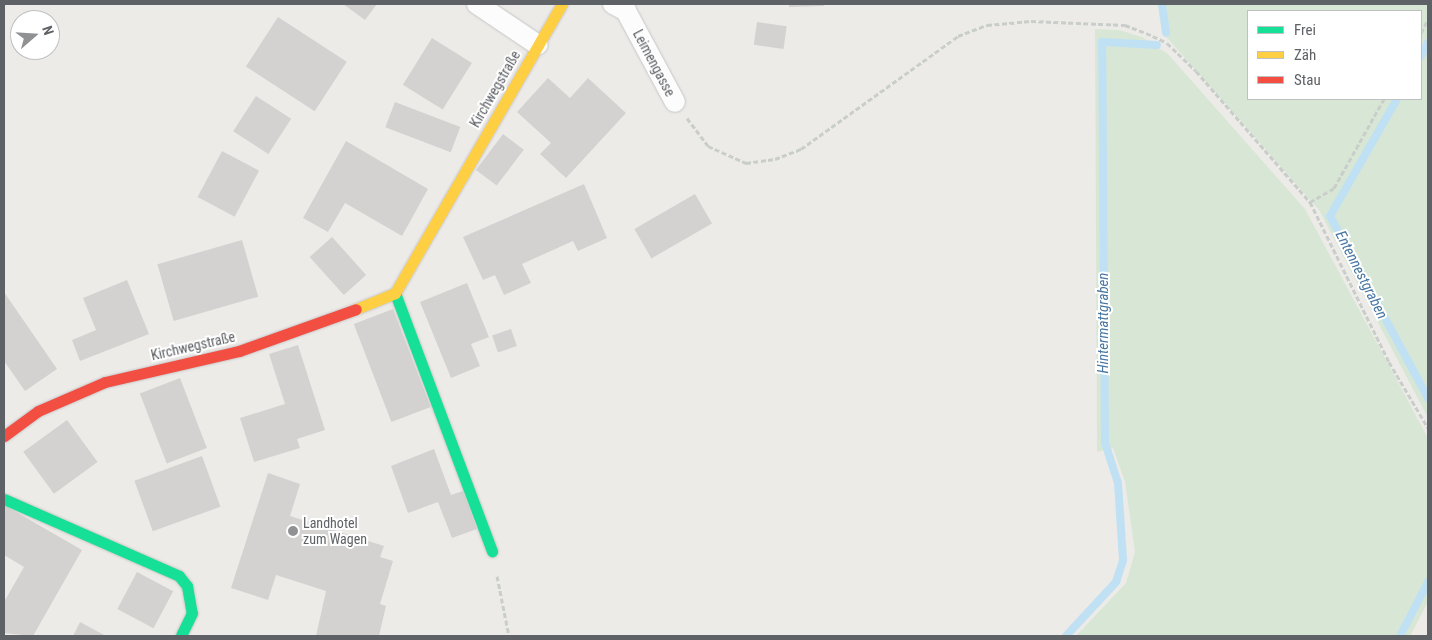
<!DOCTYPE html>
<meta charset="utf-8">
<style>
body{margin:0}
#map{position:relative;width:1432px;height:640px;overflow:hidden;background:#edebe8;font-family:"Roboto Condensed",sans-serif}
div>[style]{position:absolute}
.green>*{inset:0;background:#d8e7d5}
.stream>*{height:8px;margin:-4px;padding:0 4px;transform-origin:4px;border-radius:4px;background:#c0e0f3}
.building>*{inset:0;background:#d4d2d1;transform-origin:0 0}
.path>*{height:3px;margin-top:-1.5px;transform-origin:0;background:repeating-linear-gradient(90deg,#c9cecb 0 5px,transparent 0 7.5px)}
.roads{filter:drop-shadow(0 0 1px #c7c7c8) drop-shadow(0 0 1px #c7c7c8)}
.street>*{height:20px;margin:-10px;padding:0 10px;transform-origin:10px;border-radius:10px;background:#fcfcfc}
.fast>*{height:11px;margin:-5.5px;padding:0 5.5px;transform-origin:5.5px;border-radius:5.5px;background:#16e098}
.slow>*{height:11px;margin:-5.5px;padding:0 5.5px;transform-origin:5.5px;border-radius:5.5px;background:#ffcf43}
.jam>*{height:11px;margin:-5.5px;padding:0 5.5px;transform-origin:5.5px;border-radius:5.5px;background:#f24e42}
.dots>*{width:14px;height:14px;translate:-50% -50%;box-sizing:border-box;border:2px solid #fff;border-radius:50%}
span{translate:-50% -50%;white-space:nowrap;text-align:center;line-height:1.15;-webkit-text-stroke:4px #fff;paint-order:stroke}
.street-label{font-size:14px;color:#5e6165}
.poi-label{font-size:14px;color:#5e6165}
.left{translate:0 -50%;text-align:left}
.water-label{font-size:15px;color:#4777a2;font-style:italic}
.frame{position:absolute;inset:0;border:5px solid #5e6165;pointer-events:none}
.legend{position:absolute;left:1247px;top:10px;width:175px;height:90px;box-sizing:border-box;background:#fff;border:1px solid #bfc0c1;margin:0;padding:6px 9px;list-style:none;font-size:15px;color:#5e6165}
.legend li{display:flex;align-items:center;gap:10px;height:25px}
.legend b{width:25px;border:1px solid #bfc0c1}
.north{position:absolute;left:10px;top:10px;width:50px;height:50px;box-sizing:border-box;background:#fff;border:1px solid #bfc0c1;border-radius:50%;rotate:71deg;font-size:14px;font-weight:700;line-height:20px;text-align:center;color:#5e6165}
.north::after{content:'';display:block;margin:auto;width:18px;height:22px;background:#909193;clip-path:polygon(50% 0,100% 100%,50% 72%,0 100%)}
</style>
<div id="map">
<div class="green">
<div style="clip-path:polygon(evenodd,1158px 4px,1428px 4px,1428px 418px,1319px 210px,1162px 32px,1158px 4px,1248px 11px,1421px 11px,1421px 99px,1248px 99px,1248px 11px)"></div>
<div style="clip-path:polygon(1095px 29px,1119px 30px,1142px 37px,1168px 54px,1305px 209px,1428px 438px,1428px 602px,1410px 636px,1076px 636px,1126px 583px,1135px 552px,1125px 482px,1113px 448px,1097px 452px)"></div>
</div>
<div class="stream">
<div style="left:1162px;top:4px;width:29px;rotate:82deg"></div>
<div style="left:1421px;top:56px;width:15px;rotate:-62deg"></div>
<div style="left:1397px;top:99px;width:135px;rotate:119.8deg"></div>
<div style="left:1330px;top:216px;width:207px;rotate:61.7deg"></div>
<div style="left:1066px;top:636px;width:74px;rotate:-47.2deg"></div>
<div style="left:1116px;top:582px;width:23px;rotate:-72deg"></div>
<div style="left:1123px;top:560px;width:77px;rotate:-93.7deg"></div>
<div style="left:1118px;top:483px;width:42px;rotate:-108deg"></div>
<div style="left:1105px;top:443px;width:401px;rotate:-90.4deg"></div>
<div style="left:1102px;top:42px;width:55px;rotate:3.1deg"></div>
<div style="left:1400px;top:636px;width:61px;rotate:-62.6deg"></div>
</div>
<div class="building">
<div style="clip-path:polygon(343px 4px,377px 4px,365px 20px)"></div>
<div style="clip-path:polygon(789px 4px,824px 4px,824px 6px,789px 7px)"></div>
<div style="left:278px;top:17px;width:82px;height:59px;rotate:33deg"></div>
<div style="left:757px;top:22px;width:30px;height:23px;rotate:8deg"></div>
<div style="left:432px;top:38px;width:47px;height:55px;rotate:32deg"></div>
<div style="clip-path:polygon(548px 78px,570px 98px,588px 78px,626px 113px,566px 178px,540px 154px,551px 143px,517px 112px)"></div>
<div style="left:256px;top:96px;width:42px;height:42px;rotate:33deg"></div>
<div style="left:395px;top:102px;width:70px;height:27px;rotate:21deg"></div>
<div style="left:503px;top:134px;width:26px;height:45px;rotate:37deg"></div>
<div style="clip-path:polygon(346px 141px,428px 189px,402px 236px,345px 203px,328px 232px,303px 218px)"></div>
<div style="left:222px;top:151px;width:42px;height:52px;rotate:28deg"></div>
<div style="clip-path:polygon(584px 184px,607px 238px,578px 251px,573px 241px,522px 264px,531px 283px,504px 295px,495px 275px,483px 280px,463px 237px)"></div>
<div style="left:695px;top:194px;width:34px;height:70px;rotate:60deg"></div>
<div style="left:332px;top:237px;width:51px;height:30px;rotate:48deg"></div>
<div style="left:242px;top:240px;width:59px;height:88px;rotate:74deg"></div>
<div style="clip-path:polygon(127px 280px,149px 334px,80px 361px,72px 340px,96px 330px,83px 298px)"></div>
<div style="clip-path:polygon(467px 283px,489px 337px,471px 344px,480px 366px,451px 378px,420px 302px)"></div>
<div style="clip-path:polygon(4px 292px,57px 369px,25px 391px,4px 361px)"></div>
<div style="left:393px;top:309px;width:105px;height:42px;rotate:69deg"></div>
<div style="left:511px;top:329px;width:18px;height:20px;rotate:71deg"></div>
<div style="clip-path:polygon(298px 345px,325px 430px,297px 439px,300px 448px,254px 462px,240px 418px,285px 404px,269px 354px)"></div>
<div style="left:180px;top:378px;width:75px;height:43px;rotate:69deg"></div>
<div style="left:67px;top:420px;width:52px;height:54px;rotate:54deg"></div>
<div style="clip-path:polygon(434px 449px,451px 495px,463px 491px,477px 529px,452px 538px,438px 502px,408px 513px,391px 466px)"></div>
<div style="left:202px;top:456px;width:54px;height:72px;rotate:70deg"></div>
<div style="clip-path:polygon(268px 473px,300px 484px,290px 516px,384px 546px,380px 557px,393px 561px,380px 604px,386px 606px,379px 636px,316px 636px,326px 591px,276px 575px,268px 600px,231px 588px)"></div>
<div style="clip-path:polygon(4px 505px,82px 550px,33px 636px,4px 633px,4px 602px,24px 567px,4px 555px)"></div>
<div style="left:137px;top:572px;width:41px;height:42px;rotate:28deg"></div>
<div style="clip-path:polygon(80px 622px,106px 636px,73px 636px)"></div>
</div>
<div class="path">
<div style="left:1421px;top:33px;width:16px;rotate:-63deg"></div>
<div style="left:687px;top:118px;width:35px;rotate:53deg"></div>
<div style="left:708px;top:146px;width:42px;rotate:24.1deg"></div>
<div style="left:746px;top:163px;width:29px;rotate:-8deg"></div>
<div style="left:775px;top:159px;width:28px;rotate:-21deg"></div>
<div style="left:801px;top:149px;width:193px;rotate:-35.7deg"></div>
<div style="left:958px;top:36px;width:31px;rotate:-21deg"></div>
<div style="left:987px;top:25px;width:44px;rotate:-5.2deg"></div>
<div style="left:1031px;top:21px;width:94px;rotate:2.4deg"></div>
<div style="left:1125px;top:25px;width:22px;rotate:21deg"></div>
<div style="left:1146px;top:33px;width:23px;rotate:25deg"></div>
<div style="left:1167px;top:43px;width:40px;rotate:44deg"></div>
<div style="left:1196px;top:71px;width:174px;rotate:49deg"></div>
<div style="left:1310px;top:202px;width:178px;rotate:63.7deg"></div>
<div style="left:1389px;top:362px;width:77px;rotate:59.4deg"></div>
<div style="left:1310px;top:202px;width:28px;rotate:-30deg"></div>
<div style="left:1334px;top:188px;width:102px;rotate:-60.7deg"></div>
<div style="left:497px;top:576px;width:61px;rotate:78.7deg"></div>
</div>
<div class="roads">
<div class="street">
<div style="left:477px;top:4px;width:73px;rotate:33.9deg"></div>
<div style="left:613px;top:4px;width:15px;rotate:28deg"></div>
<div style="left:626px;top:11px;width:103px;rotate:61.7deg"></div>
</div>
<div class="fast">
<div style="left:395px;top:293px;width:276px;rotate:69.4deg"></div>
<div style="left:4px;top:499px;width:191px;rotate:23.7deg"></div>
<div style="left:179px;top:576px;width:13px;rotate:51deg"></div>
<div style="left:187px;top:586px;width:27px;rotate:80deg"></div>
<div style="left:192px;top:613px;width:25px;rotate:116deg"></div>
</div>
<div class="slow">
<div style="left:356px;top:309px;width:42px;rotate:-22.3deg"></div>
<div style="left:395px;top:293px;width:334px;rotate:-60deg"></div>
</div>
<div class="jam">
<div style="left:4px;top:436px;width:42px;rotate:-36.3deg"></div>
<div style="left:38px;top:411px;width:73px;rotate:-23.4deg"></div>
<div style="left:105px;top:382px;width:138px;rotate:-13deg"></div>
<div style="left:239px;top:351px;width:124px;rotate:-19.7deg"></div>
</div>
</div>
<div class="dots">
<div style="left:293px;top:531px;background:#909193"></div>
</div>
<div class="street-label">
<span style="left:654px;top:63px;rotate:62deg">Leimengasse</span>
<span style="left:495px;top:89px;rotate:-60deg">Kirchwegstraße</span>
<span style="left:193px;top:346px;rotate:-13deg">Kirchwegstraße</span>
</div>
<div class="poi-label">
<span class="left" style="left:303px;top:531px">Landhotel<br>zum Wagen</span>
</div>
<div class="water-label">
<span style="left:1361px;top:275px;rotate:63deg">Entennestgraben</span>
<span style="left:1104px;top:323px;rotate:-90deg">Hintermattgraben</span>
</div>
<div class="frame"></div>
<ul class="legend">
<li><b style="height:6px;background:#16e098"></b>Frei</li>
<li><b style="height:6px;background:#ffcf43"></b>Zäh</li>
<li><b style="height:6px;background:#f24e42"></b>Stau</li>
</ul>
<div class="north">N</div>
</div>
